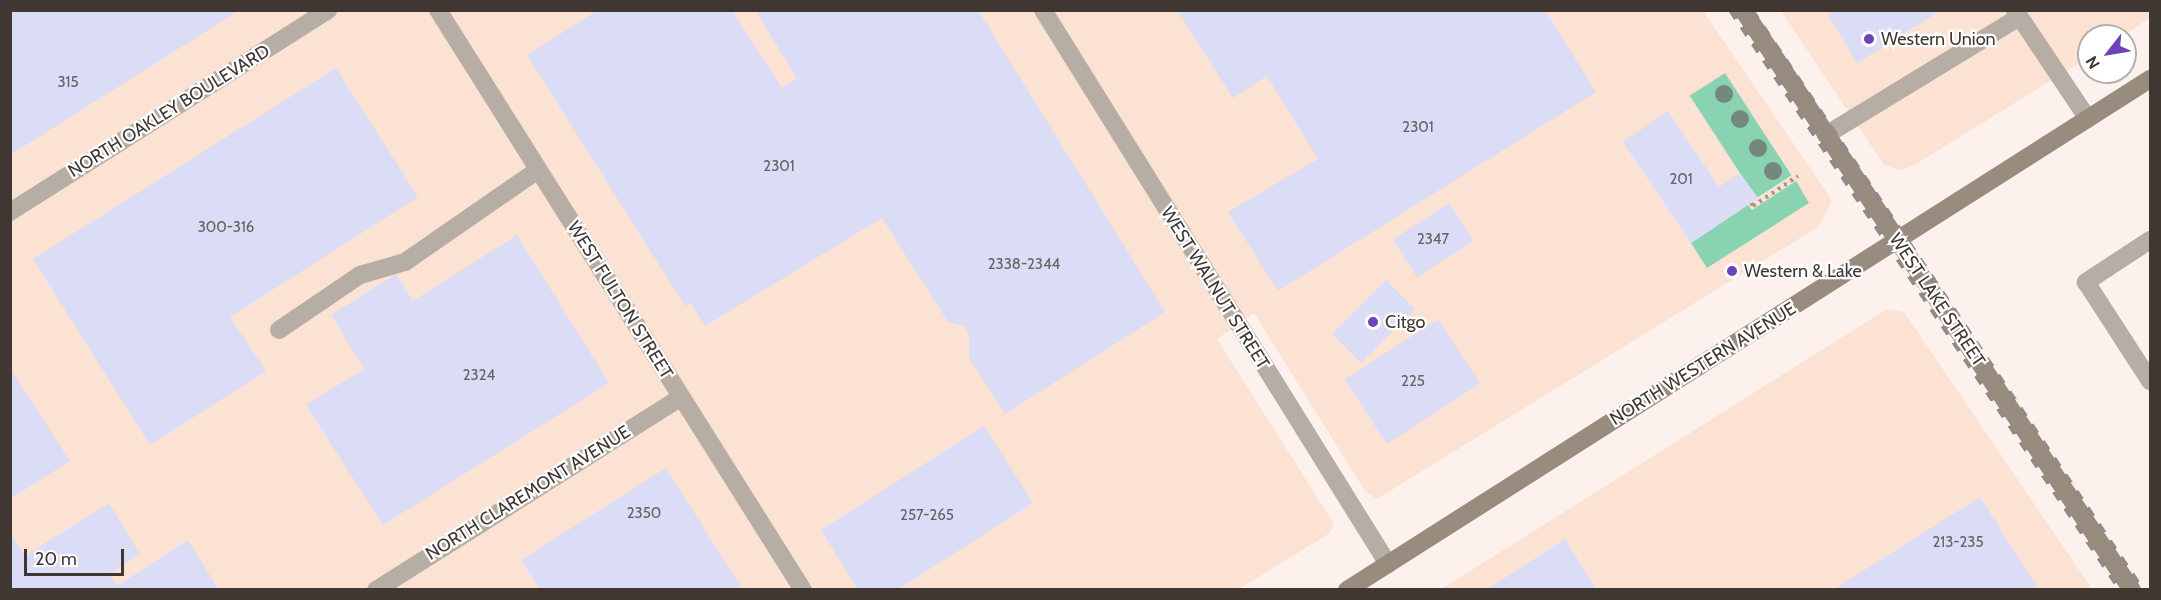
<!DOCTYPE html>
<style>
body{margin:0}
#map{position:relative;width:2161px;height:600px;overflow:hidden;background:#fcf1ec;font-family:Cabin,sans-serif}
div>[style]{position:absolute}
.built>*{inset:0;background:#fce2d3}
.green>*{inset:0;background:#89d2b2;transform-origin:0 0}
.building>*{inset:0;background:#dbdcf5;transform-origin:0 0}
.path>*{height:4px;margin-top:-2px;transform-origin:0;background:repeating-linear-gradient(90deg,#a39994 0 3px,transparent 0 7.5px)}
.lane>*{height:18px;margin:-9px;padding:0 9px;transform-origin:9px;border-radius:9px;background:#b6aea5}
.street>*{height:18px;margin:-9px;padding:0 9px;transform-origin:9px;border-radius:9px;background:#b6aea5}
.secondary>*{height:18px;margin:-9px;padding:0 9px;transform-origin:9px;border-radius:9px;background:#988c7f}
.rail>*{height:4.5px;margin-top:-2.25px;transform-origin:0;background:repeating-linear-gradient(90deg,#948a85 0 10px,transparent 0 20px)}
.trees>*{width:18px;height:18px;margin:-9px;border-radius:50%;background:#74887d}
.dots>*{width:16px;height:16px;translate:-50% -50%;box-sizing:border-box;border:3px solid #fff;border-radius:50%}
span{translate:-50% -50%;white-space:nowrap;text-align:center;line-height:1.15;-webkit-text-stroke:4.5px #fff;paint-order:stroke}
.number-label{font-size:15px;color:#686063}
.number-label span{-webkit-text-stroke-width:0}
.poi-label{font-size:18px;color:#413732}
.left{translate:0 -50%;text-align:left}
.street-label{font-size:18px;color:#413732}
.frame{position:absolute;inset:0;border:12px solid #413732;pointer-events:none}
.north{position:absolute;left:2077px;top:24px;width:60px;height:60px;box-sizing:border-box;background:#fff;border:2px solid #b3afad;border-radius:50%;rotate:239deg;font-size:16px;font-weight:700;line-height:24px;text-align:center;color:#413732}
.north::after{content:'';display:block;margin:auto;width:21px;height:27px;background:#6c43bb;clip-path:polygon(50% 0,100% 100%,50% 72%,0 100%)}
.scale{position:absolute;left:24px;top:549px;width:100px;height:27px;box-sizing:border-box;border:3px solid #413732;border-top:0;padding-left:8px;font-size:18px;line-height:21px;white-space:nowrap;color:#413732;-webkit-text-stroke:4px #fff;paint-order:stroke}
</style>
<div id="map">
<div class="built">
<div style="clip-path:polygon(2150px 10px,2150px 18px,2122px 36px,2089px 36px,2089px 57px,1913px 166px,1900px 170px,1884px 165px,1781px 11px)"></div>
<div style="clip-path:polygon(10px 11px,1703px 11px,1830px 197px,1831px 203px,1818px 227px,1377px 499px,1365px 491px,1254px 313px,1217px 339px,1334px 524px,1330px 533px,1239px 589px,11px 589px)"></div>
<div style="clip-path:polygon(1887px 309px,1904px 312px,2092px 589px,1440px 590px)"></div>
</div>
<div class="green">
<div style="left:1725px;top:73px;width:122px;height:42px;rotate:57deg"></div>
<div style="clip-path:polygon(1796px 181px,1809px 203px,1707px 268px,1691px 243px,1748px 205px,1752px 210px)"></div>
</div>
<div class="building">
<div style="clip-path:polygon(10px 10px,240px 10px,10px 155px)"></div>
<div style="clip-path:polygon(598px 10px,732px 10px,782px 88px,797px 78px,755px 10px,978px 10px,1165px 312px,1005px 414px,969px 358px,969px 333px,964px 326px,948px 322px,882px 218px,705px 326px,691px 303px,685px 306px,527px 55px)"></div>
<div style="clip-path:polygon(1177px 10px,1545px 10px,1596px 92px,1278px 291px,1228px 212px,1318px 159px,1267px 76px,1233px 98px)"></div>
<div style="clip-path:polygon(1835px 10px,1932px 10px,1935px 14px,1857px 63px,1828px 15px)"></div>
<div style="clip-path:polygon(336px 68px,418px 197px,230px 317px,266px 371px,150px 445px,33px 259px)"></div>
<div style="clip-path:polygon(1668px 111px,1719px 187px,1740px 173px,1758px 198px,1691px 243px,1623px 142px)"></div>
<div style="left:1449px;top:203px;width:45px;height:67px;rotate:57deg"></div>
<div style="clip-path:polygon(517px 235px,609px 383px,383px 525px,306px 405px,364px 369px,331px 315px,396px 274px,413px 301px)"></div>
<div style="left:1386px;top:280px;width:41px;height:76px;rotate:45deg"></div>
<div style="left:1438px;top:319px;width:77px;height:111px;rotate:57deg"></div>
<div style="clip-path:polygon(10px 368px,70px 461px,10px 499px)"></div>
<div style="clip-path:polygon(984px 426px,1033px 503px,897px 590px,858px 590px,821px 530px)"></div>
<div style="clip-path:polygon(666px 468px,743px 590px,540px 590px,521px 560px)"></div>
<div style="clip-path:polygon(1980px 497px,2039px 590px,1833px 590px)"></div>
<div style="clip-path:polygon(109px 503px,140px 554px,109px 574px,117px 586px,188px 540px,219px 590px,10px 590px,10px 533px,25px 556px)"></div>
<div style="clip-path:polygon(1565px 539px,1597px 590px,1486px 590px)"></div>
</div>
<div class="path">
<div style="left:1751px;top:203px;width:4px;rotate:56deg"></div>
<div style="left:1753px;top:206px;width:54px;rotate:-33.7deg"></div>
</div>
<div class="lane">
<div style="left:2015px;top:10px;width:131px;rotate:56.2deg"></div>
<div style="left:1826px;top:135px;width:226px;rotate:-31.4deg"></div>
<div style="left:2150px;top:240px;width:77px;rotate:146.7deg"></div>
<div style="left:2086px;top:282px;width:118px;rotate:57.1deg"></div>
<div style="left:279px;top:330px;width:98px;rotate:-34.2deg"></div>
<div style="left:360px;top:275px;width:47px;rotate:-16.1deg"></div>
<div style="left:405px;top:262px;width:162px;rotate:-34.7deg"></div>
</div>
<div class="street">
<div style="left:438px;top:10px;width:685px;rotate:57.82deg"></div>
<div style="left:1043px;top:10px;width:653px;rotate:58.09deg"></div>
<div style="left:10px;top:212px;width:377px;rotate:-32.4deg"></div>
<div style="left:376px;top:590px;width:361px;rotate:-32.3deg"></div>
</div>
<div class="secondary">
<div style="left:1743px;top:10px;width:698px;rotate:56.15deg"></div>
<div style="left:1347px;top:590px;width:952px;rotate:-32.47deg"></div>
</div>
<div class="rail">
<div style="left:1731px;top:10px;width:699px;rotate:56.08deg"></div>
<div style="left:1752px;top:10px;width:699px;rotate:56.01deg"></div>
</div>
<div class="trees">
<div style="left:1724px;top:94px"></div>
<div style="left:1740px;top:119px"></div>
<div style="left:1758px;top:148px"></div>
<div style="left:1773px;top:171px"></div>
</div>
<div class="dots">
<div style="left:1869px;top:39px;background:#6c43bb"></div>
<div style="left:1732px;top:271px;background:#6c43bb"></div>
<div style="left:1373px;top:322px;background:#6c43bb"></div>
</div>
<div class="number-label">
<span style="left:68px;top:83px">315</span>
<span style="left:1418px;top:128px">2301</span>
<span style="left:779px;top:167px">2301</span>
<span style="left:1681px;top:180px">201</span>
<span style="left:226px;top:228px">300-316</span>
<span style="left:1433px;top:240px">2347</span>
<span style="left:1024px;top:265px">2338-2344</span>
<span style="left:479px;top:376px">2324</span>
<span style="left:1413px;top:382px">225</span>
<span style="left:644px;top:514px">2350</span>
<span style="left:927px;top:516px">257-265</span>
<span style="left:1958px;top:543px">213-235</span>
</div>
<div class="poi-label">
<span class="left" style="left:1881px;top:39px">Western Union</span>
<span class="left" style="left:1744px;top:271px">Western &amp; Lake</span>
<span class="left" style="left:1385px;top:322px">Citgo</span>
</div>
<div class="street-label">
<span style="left:169px;top:111px;rotate:-32deg">NORTH OAKLEY BOULEVARD</span>
<span style="left:1215px;top:288px;rotate:58deg">WEST WALNUT STREET</span>
<span style="left:620px;top:300px;rotate:58deg">WEST FULTON STREET</span>
<span style="left:1937px;top:300px;rotate:56deg">WEST LAKE STREET</span>
<span style="left:1703px;top:364px;rotate:-32deg">NORTH WESTERN AVENUE</span>
<span style="left:528px;top:493px;rotate:-32deg">NORTH CLAREMONT AVENUE</span>
</div>
<div class="frame"></div>
<div class="north">N</div>
<div class="scale">20 m</div>
</div>
